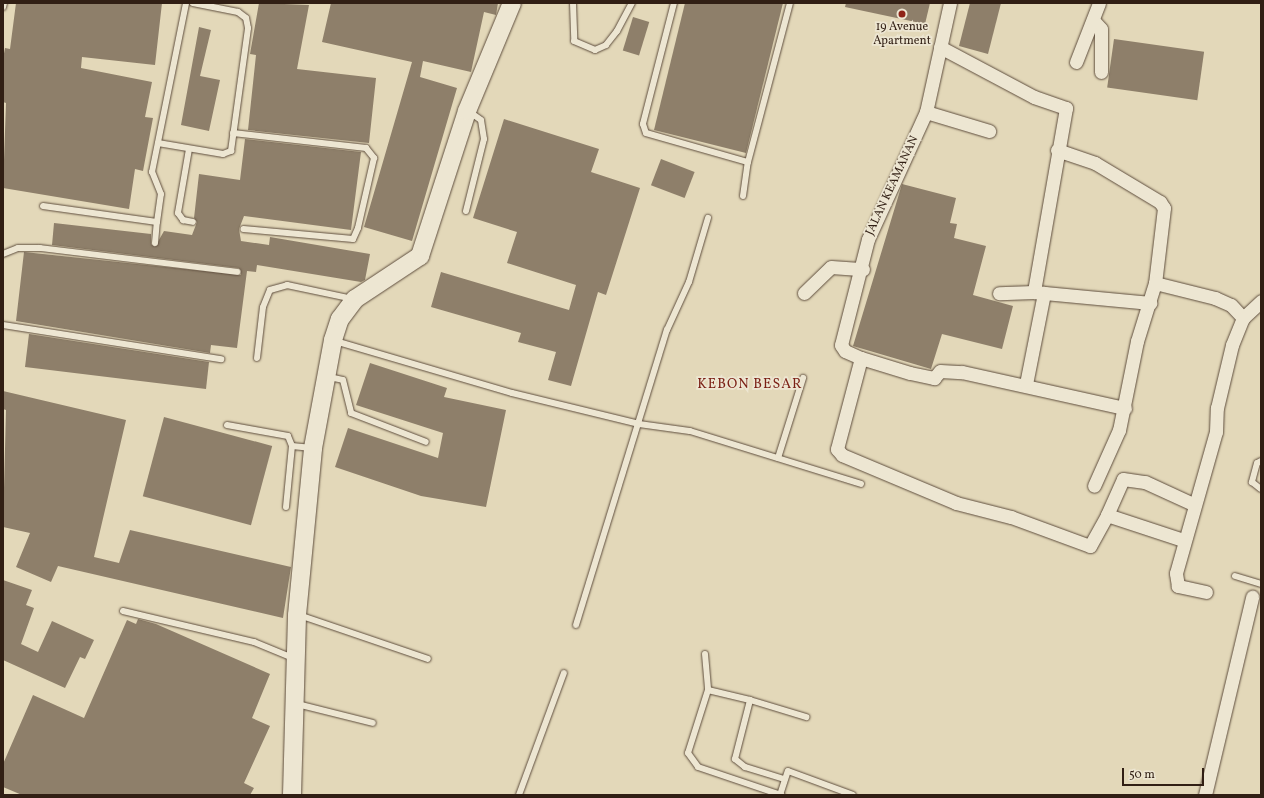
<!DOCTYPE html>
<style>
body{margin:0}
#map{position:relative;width:1264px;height:798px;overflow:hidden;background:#e3d8b9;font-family:Vollkorn,serif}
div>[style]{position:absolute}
.building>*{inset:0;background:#8e7f6a;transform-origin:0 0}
.roads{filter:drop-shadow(0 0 1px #5e4d3d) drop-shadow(0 0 1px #5e4d3d)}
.lane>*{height:6px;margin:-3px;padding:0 3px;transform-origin:3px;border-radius:3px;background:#ede6d2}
.street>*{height:13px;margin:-6.5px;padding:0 6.5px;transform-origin:6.5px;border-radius:6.5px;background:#ede6d2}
.secondary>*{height:18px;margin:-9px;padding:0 9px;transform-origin:9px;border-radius:9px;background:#ede6d2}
.dots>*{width:11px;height:11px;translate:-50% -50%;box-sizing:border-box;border:2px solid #ede6d2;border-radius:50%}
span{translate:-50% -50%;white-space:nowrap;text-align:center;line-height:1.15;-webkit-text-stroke:3.5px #ede6d2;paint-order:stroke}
.poi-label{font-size:12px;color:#311f14}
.street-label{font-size:12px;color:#311f14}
.quarter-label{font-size:14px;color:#7a1f14;letter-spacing:1px}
.frame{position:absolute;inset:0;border:4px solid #311f14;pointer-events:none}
.scale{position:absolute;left:1122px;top:768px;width:82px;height:18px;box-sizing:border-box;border:2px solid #311f14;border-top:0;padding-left:5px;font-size:12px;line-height:14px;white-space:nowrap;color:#311f14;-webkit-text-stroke:3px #ede6d2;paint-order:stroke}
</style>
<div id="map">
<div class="building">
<div style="clip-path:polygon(16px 3px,162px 3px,155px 65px,82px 57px,81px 68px,152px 82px,145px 117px,153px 118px,143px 171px,135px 169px,129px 209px,3px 188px,6px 103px,3px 102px,3px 59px,5px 48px,10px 49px)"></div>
<div style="clip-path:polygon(259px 3px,309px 5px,297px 69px,376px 78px,369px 143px,248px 130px,256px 55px,250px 54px)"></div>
<div style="clip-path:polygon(331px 3px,498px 3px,496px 15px,484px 12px,471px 72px,423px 61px,420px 77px,457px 88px,412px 241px,364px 227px,412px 62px,322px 42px)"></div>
<div style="clip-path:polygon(685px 3px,783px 3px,746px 153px,654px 130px)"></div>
<div style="clip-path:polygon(846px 3px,930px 3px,925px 24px,845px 7px)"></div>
<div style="clip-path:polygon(970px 3px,1001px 3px,988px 54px,959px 46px)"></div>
<div style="left:633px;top:17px;width:17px;height:35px;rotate:17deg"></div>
<div style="clip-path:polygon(199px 27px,211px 30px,200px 76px,220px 80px,209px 131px,181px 125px)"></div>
<div style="left:1114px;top:39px;width:91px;height:49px;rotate:8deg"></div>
<div style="clip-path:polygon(504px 119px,599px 149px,591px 172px,640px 188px,606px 295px,598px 292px,571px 386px,548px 380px,556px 352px,518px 342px,521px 333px,431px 307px,441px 272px,569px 310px,576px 285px,507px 263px,517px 232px,473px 218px)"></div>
<div style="clip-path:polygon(245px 139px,361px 152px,351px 230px,244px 216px,239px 229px,241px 241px,269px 245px,270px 237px,370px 254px,365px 280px,361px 282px,257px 265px,256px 272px,247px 271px,237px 348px,211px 345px,210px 353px,16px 321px,24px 252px,241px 275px,239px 268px,52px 245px,54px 223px,151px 234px,151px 244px,155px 247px,164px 231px,192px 235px,197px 222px,194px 218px,199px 174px,240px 180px)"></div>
<div style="left:661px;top:159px;width:36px;height:28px;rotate:21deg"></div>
<div style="clip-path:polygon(902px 184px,956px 198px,950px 223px,957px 224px,954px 238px,986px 246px,973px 295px,1013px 306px,1002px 349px,942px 334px,931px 369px,853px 346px)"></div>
<div style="clip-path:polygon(29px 334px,209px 362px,206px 389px,25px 367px)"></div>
<div style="clip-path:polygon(370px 363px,447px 388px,444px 397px,506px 410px,486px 507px,421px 496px,335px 467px,348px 428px,438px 458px,443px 433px,356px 405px)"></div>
<div style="clip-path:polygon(3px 391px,126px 420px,94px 557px,119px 563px,130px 530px,291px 567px,283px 618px,58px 566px,51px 582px,16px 567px,30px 533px,3px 527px,6px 410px,3px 409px)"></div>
<div style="left:164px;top:417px;width:112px;height:82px;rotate:15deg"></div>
<div style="clip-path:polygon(3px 580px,32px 590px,26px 605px,34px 608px,21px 644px,38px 652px,52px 621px,94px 640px,85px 659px,80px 657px,65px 688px,3px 660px)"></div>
<div style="clip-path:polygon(138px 619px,156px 624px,270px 674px,252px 718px,270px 726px,244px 783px,254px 788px,250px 795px,22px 795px,3px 787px,3px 764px,33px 695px,84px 718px,127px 620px,136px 624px)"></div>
</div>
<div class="roads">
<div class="lane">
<div style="left:573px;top:3px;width:38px;rotate:88deg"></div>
<div style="left:574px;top:41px;width:23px;rotate:23deg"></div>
<div style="left:595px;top:50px;width:12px;rotate:-24deg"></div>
<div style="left:606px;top:45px;width:18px;rotate:-52deg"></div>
<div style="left:617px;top:31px;width:32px;rotate:-62deg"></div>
<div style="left:674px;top:3px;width:125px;rotate:104.4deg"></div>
<div style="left:643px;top:124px;width:9px;rotate:72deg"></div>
<div style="left:646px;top:133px;width:106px;rotate:15.9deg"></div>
<div style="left:3px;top:7px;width:4px;rotate:-76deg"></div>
<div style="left:233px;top:133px;width:134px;rotate:6.4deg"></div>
<div style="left:366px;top:148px;width:13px;rotate:51deg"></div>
<div style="left:374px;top:158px;width:72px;rotate:102.9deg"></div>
<div style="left:358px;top:228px;width:12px;rotate:114deg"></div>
<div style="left:353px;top:239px;width:110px;rotate:-174.8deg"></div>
<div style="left:158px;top:143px;width:66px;rotate:9.6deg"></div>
<div style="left:223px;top:154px;width:9px;rotate:-21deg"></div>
<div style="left:231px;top:151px;width:124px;rotate:-82.1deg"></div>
<div style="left:248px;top:28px;width:10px;rotate:-101deg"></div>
<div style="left:246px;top:18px;width:10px;rotate:-143deg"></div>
<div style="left:238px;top:12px;width:46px;rotate:-168.7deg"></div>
<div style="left:189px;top:149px;width:65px;rotate:99.8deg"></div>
<div style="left:178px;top:213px;width:9px;rotate:54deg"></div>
<div style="left:183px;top:220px;width:10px;rotate:11deg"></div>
<div style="left:743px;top:196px;width:34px;rotate:-82deg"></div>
<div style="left:748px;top:162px;width:164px;rotate:-75.2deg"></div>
<div style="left:43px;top:206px;width:115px;rotate:8deg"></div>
<div style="left:157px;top:222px;width:28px;rotate:-82deg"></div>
<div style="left:161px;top:194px;width:24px;rotate:-112deg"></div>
<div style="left:152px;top:172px;width:172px;rotate:-78.6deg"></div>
<div style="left:466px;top:211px;width:74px;rotate:-76deg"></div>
<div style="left:484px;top:139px;width:19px;rotate:-99deg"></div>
<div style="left:481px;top:120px;width:16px;rotate:-145deg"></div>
<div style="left:155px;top:243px;width:21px;rotate:-85deg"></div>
<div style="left:3px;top:254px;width:16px;rotate:-22deg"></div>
<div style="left:18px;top:248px;width:22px"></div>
<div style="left:40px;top:248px;width:199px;rotate:6.9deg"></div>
<div style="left:3px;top:325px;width:221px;rotate:8.9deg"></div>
<div style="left:335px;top:341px;width:184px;rotate:16.4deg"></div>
<div style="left:512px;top:393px;width:131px;rotate:13.7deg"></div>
<div style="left:639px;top:424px;width:51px;rotate:7.8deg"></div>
<div style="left:690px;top:431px;width:179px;rotate:17.2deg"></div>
<div style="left:257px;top:358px;width:51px;rotate:-83.3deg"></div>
<div style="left:263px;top:307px;width:18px;rotate:-68deg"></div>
<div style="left:270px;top:290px;width:18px;rotate:-16deg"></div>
<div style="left:287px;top:285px;width:67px;rotate:12deg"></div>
<div style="left:329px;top:377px;width:14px;rotate:12deg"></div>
<div style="left:343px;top:380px;width:34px;rotate:76deg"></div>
<div style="left:351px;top:413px;width:80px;rotate:21.1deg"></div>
<div style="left:227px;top:425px;width:62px;rotate:10.2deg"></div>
<div style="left:288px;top:436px;width:11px;rotate:68deg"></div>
<div style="left:778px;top:458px;width:84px;rotate:-72.6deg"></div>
<div style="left:1261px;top:461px;width:4px;rotate:153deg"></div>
<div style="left:1257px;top:463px;width:20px;rotate:105deg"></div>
<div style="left:1252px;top:482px;width:11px;rotate:38deg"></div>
<div style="left:286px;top:507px;width:61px;rotate:-84.4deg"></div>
<div style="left:292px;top:446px;width:20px;rotate:6deg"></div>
<div style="left:1235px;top:576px;width:27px;rotate:17deg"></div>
<div style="left:123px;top:611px;width:135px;rotate:13.3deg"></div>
<div style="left:254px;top:642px;width:42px;rotate:22.3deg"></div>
<div style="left:299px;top:615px;width:136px;rotate:18.8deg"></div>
<div style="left:576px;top:625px;width:309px;rotate:-72.9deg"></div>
<div style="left:667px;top:330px;width:53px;rotate:-65.4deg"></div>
<div style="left:689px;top:282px;width:67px;rotate:-73.5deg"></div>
<div style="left:705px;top:654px;width:36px;rotate:85deg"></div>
<div style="left:708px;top:690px;width:66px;rotate:107.6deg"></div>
<div style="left:688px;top:753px;width:17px;rotate:54deg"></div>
<div style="left:698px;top:767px;width:88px;rotate:18.6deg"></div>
<div style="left:708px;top:690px;width:43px;rotate:13.4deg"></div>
<div style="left:297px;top:704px;width:78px;rotate:14deg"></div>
<div style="left:784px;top:779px;width:41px;rotate:-162.9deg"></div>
<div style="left:745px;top:767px;width:13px;rotate:-141deg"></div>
<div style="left:735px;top:759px;width:61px;rotate:-75.7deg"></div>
<div style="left:750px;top:700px;width:59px;rotate:16.9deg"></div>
<div style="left:519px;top:795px;width:130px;rotate:-69.8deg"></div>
<div style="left:780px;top:795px;width:25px;rotate:-72deg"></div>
<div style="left:788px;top:771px;width:69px;rotate:20.3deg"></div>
</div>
<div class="street">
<div style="left:950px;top:3px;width:112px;rotate:102.4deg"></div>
<div style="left:926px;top:112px;width:140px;rotate:114.5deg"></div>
<div style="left:868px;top:239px;width:109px;rotate:104.3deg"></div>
<div style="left:841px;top:345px;width:7px;rotate:56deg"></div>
<div style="left:845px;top:351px;width:17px;rotate:24deg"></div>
<div style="left:861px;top:358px;width:51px;rotate:17deg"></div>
<div style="left:910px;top:373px;width:25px;rotate:12deg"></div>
<div style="left:934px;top:378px;width:9px;rotate:-49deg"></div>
<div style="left:940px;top:371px;width:22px;rotate:3deg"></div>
<div style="left:962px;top:372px;width:167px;rotate:12.5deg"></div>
<div style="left:1093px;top:20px;width:12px;rotate:48deg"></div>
<div style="left:1101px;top:29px;width:43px;rotate:90deg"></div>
<div style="left:940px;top:47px;width:106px;rotate:28deg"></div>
<div style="left:1034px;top:97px;width:34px;rotate:19deg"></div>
<div style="left:1066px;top:108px;width:187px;rotate:99.9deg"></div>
<div style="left:1034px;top:292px;width:35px;rotate:178deg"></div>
<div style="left:1076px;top:62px;width:63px;rotate:-68.7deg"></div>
<div style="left:926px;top:112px;width:66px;rotate:16.8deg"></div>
<div style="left:1057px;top:150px;width:40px;rotate:18.9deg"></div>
<div style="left:1095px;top:163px;width:76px;rotate:31deg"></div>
<div style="left:1160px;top:202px;width:7px;rotate:56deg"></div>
<div style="left:1164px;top:208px;width:76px;rotate:96.8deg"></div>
<div style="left:1155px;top:283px;width:61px;rotate:107.2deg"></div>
<div style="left:1137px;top:341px;width:91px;rotate:101.4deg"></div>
<div style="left:1119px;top:430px;width:61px;rotate:114.1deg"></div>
<div style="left:1155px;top:283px;width:62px;rotate:14deg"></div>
<div style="left:1215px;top:298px;width:17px;rotate:24deg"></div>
<div style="left:1231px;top:305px;width:18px;rotate:47deg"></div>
<div style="left:1243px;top:318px;width:25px;rotate:-43deg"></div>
<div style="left:1034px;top:292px;width:117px;rotate:5.4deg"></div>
<div style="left:804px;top:293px;width:37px;rotate:-44deg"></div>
<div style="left:831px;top:267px;width:32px;rotate:4deg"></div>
<div style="left:861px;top:358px;width:94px;rotate:104.8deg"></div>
<div style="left:837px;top:449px;width:8px;rotate:50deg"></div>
<div style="left:842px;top:455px;width:124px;rotate:22.8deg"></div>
<div style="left:956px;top:503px;width:57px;rotate:14.3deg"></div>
<div style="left:1011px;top:517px;width:84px;rotate:20.2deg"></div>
<div style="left:1090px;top:546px;width:35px;rotate:-61deg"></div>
<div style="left:1107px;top:515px;width:80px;rotate:18.2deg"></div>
<div style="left:1026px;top:384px;width:93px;rotate:-78.8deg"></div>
<div style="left:1107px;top:515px;width:39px;rotate:-66deg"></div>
<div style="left:1123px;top:479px;width:22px;rotate:8deg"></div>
<div style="left:1145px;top:482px;width:53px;rotate:24.6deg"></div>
<div style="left:1206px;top:592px;width:29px;rotate:-168deg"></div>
<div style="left:1178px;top:586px;width:13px;rotate:-99deg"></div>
<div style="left:1176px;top:573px;width:147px;rotate:-74.2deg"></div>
<div style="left:1216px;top:432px;width:24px;rotate:-88deg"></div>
<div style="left:1217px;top:408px;width:65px;rotate:-76.6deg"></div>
<div style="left:1232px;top:345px;width:29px;rotate:-68deg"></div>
<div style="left:1205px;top:795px;width:204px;rotate:-76.6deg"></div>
</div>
<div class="secondary">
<div style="left:292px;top:795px;width:180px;rotate:-88.4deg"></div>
<div style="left:297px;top:615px;width:168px;rotate:-84.5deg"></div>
<div style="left:313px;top:448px;width:110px;rotate:-79.5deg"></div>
<div style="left:333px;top:340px;width:22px;rotate:-72deg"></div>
<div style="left:340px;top:319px;width:25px;rotate:-53deg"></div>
<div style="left:355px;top:299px;width:78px;rotate:-33.5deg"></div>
<div style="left:420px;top:256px;width:152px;rotate:-72deg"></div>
<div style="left:467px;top:111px;width:117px;rotate:-67.4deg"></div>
</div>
</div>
<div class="dots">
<div style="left:902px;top:14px;background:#8f2418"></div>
</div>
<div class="poi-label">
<span style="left:902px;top:35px">19 Avenue<br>Apartment</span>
</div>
<div class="street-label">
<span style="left:893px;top:186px;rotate:-65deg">JALAN KEAMANAN</span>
</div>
<div class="quarter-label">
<span style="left:750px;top:385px">KEBON BESAR</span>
</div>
<div class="frame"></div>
<div class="scale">50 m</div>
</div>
